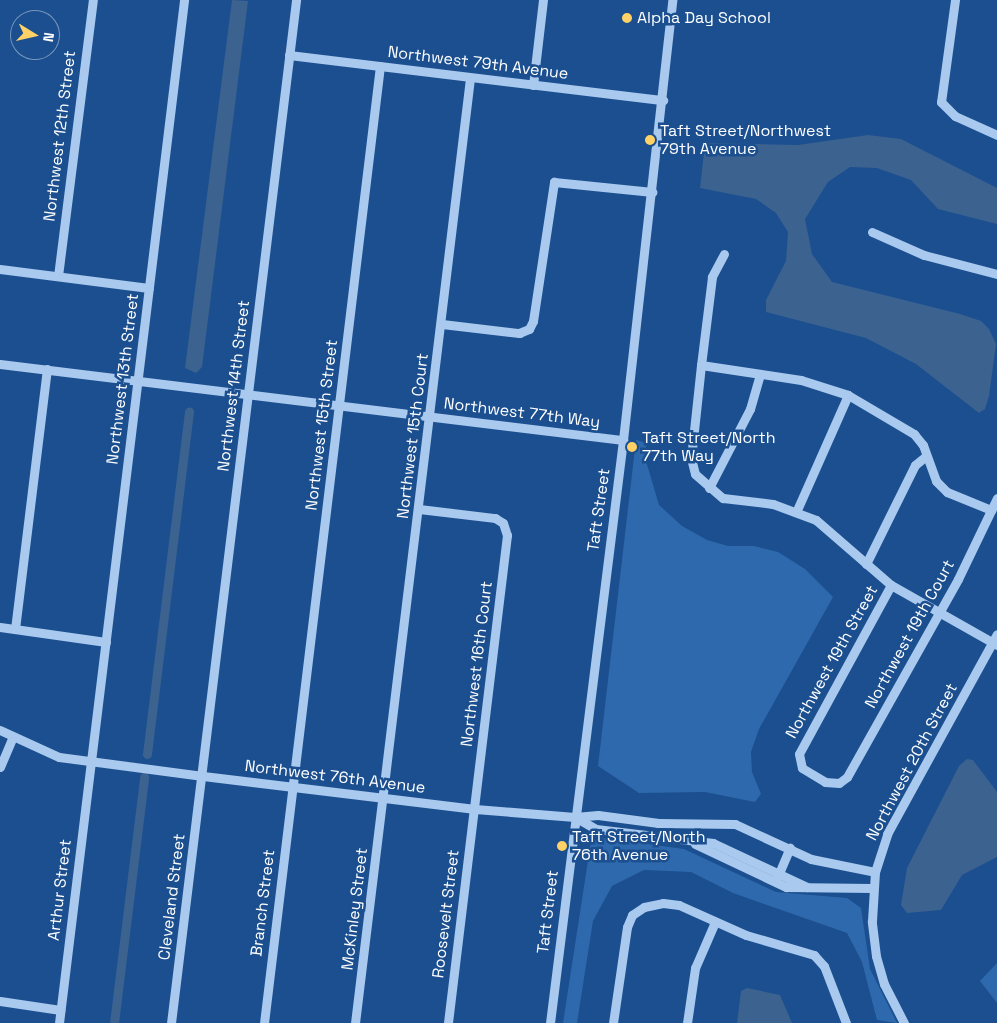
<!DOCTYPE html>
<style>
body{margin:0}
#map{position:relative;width:997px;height:1023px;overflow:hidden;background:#1b4f8f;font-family:"Space Grotesk",sans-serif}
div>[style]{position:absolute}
.green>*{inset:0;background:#2e69ad}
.water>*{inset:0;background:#3c6290}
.canal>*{height:9px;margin:-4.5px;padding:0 4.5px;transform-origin:4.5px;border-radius:4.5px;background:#3c6290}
.minor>*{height:9px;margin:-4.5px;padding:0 4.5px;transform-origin:4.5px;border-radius:4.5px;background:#a9c9ee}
.dots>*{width:14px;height:14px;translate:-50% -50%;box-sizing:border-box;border:2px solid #1b4f8f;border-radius:50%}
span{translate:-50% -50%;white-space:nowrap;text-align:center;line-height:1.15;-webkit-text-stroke:5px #1b4f8f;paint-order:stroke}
.poi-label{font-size:16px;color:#fff}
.left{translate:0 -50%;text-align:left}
.street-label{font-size:16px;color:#fff}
.north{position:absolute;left:10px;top:10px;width:50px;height:50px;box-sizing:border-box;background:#1b4f8f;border:1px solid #7695bc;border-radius:50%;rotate:99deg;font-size:14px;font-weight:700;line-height:20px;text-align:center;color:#fff}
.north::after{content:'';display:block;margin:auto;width:18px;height:22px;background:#ffd166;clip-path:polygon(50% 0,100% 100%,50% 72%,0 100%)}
</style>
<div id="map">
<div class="green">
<div style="clip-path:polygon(636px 440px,646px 443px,646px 461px,659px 505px,682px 526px,707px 540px,728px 546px,754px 546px,778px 552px,805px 569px,833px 597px,759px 729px,751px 752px,752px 772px,761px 794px,755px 802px,705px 792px,639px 793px,598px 766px)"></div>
<div style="clip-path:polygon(602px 838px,684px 849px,776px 892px,847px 898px,861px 908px,870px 969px,897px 1023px,877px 1020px,862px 962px,847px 933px,733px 893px,691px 872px,644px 870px,612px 886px,593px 921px,577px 1023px,563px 1023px,591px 841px)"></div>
<div style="clip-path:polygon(997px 963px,997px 1003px,980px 981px)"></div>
</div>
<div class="water">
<div style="clip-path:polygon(232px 0,248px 1px,202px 367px,196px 373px,185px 368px)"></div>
<div style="clip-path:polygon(868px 135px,901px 139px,997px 188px,997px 224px,938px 209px,911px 180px,877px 168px,850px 167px,828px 182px,805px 219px,812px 254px,832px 282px,960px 314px,981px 321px,989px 329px,996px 344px,989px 396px,985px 409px,979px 413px,916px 364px,866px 338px,766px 312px,766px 300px,786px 261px,788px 232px,776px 213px,756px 199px,700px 188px,705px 143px,798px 145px)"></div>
<div style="clip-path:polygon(967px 759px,973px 760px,997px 792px,997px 857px,962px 875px,941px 910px,907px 913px,901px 905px,907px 868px,959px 766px)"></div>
<div style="clip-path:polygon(747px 988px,780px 995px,792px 1023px,737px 1023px,741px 991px)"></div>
</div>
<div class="canal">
<div style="left:147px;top:754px;width:345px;rotate:-83deg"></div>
<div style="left:114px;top:1023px;width:248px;rotate:-83deg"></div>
</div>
<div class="minor">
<div style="left:955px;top:0;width:103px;rotate:97.8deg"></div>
<div style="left:941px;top:102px;width:20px;rotate:45deg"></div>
<div style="left:955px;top:116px;width:46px;rotate:24.3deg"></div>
<div style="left:289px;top:55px;width:377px;rotate:6.9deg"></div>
<div style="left:533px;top:85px;width:86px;rotate:-83.3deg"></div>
<div style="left:872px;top:232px;width:57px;rotate:23.9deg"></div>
<div style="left:924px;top:255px;width:75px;rotate:14.6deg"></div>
<div style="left:724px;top:254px;width:26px;rotate:118deg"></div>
<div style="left:712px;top:277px;width:89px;rotate:97.1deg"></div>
<div style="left:701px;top:365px;width:94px;rotate:96.1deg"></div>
<div style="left:691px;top:458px;width:16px;rotate:76deg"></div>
<div style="left:695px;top:474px;width:37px;rotate:41deg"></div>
<div style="left:723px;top:498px;width:50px;rotate:6.8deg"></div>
<div style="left:773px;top:504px;width:46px;rotate:20.4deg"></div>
<div style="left:816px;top:520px;width:99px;rotate:40.9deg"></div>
<div style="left:891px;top:585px;width:122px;rotate:29.5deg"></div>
<div style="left:0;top:269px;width:150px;rotate:7.3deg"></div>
<div style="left:58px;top:276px;width:278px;rotate:-82.8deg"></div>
<div style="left:442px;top:324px;width:78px;rotate:6.7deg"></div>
<div style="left:519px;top:333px;width:11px;rotate:-22deg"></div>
<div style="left:529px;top:329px;width:9px;rotate:-63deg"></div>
<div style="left:533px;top:321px;width:141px;rotate:-81.4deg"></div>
<div style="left:554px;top:182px;width:99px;rotate:5.8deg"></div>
<div style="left:0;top:364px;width:628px;rotate:6.96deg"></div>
<div style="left:701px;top:365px;width:101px;rotate:8.5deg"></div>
<div style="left:801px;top:380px;width:49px;rotate:17.7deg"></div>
<div style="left:848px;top:395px;width:77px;rotate:30.6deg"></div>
<div style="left:914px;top:434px;width:14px;rotate:51deg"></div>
<div style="left:923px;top:445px;width:38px;rotate:70deg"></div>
<div style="left:936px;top:481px;width:16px;rotate:45deg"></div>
<div style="left:947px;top:492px;width:48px;rotate:22.2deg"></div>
<div style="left:709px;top:488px;width:89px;rotate:-62.6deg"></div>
<div style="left:750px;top:409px;width:36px;rotate:-74deg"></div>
<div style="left:419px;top:509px;width:77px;rotate:6.8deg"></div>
<div style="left:495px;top:518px;width:9px;rotate:32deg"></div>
<div style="left:503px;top:523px;width:13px;rotate:72deg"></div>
<div style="left:507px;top:535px;width:492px;rotate:96.9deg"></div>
<div style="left:797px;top:510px;width:126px;rotate:-66.1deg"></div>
<div style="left:866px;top:564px;width:110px;rotate:-63.7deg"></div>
<div style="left:915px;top:465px;width:13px;rotate:-39deg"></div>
<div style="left:891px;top:585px;width:192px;rotate:118.6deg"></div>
<div style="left:799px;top:754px;width:14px;rotate:78deg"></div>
<div style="left:802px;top:768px;width:27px;rotate:31deg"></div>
<div style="left:825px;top:782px;width:14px;rotate:4deg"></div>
<div style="left:839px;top:783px;width:10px;rotate:-37deg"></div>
<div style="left:847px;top:777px;width:227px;rotate:-60.7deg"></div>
<div style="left:958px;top:579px;width:90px;rotate:-64.3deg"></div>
<div style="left:0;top:627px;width:107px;rotate:8.1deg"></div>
<div style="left:15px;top:629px;width:262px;rotate:-83deg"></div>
<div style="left:0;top:730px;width:65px;rotate:24.6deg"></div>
<div style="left:59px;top:757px;width:145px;rotate:7.5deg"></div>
<div style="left:203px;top:776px;width:274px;rotate:6.9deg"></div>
<div style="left:475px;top:809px;width:100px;rotate:4.6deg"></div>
<div style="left:575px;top:817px;width:23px;rotate:-5deg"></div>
<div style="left:598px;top:815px;width:61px;rotate:7.6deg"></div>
<div style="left:658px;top:823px;width:77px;rotate:0.7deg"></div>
<div style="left:735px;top:824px;width:84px;rotate:24.7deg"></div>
<div style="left:811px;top:859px;width:65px;rotate:11.5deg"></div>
<div style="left:0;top:767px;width:33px;rotate:-67deg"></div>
<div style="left:575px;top:817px;width:24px;rotate:30deg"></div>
<div style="left:596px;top:829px;width:118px;rotate:6.8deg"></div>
<div style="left:713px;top:843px;width:104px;rotate:25.1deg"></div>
<div style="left:695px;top:844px;width:101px;rotate:25.3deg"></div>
<div style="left:786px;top:887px;width:86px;rotate:0.7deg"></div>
<div style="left:777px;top:878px;width:33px;rotate:-67deg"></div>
<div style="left:0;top:1001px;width:61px;rotate:8.5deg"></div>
<div style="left:59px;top:1023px;width:1031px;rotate:-83.03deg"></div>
<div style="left:171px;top:1023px;width:1031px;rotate:-83.03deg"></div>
<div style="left:264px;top:1023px;width:964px;rotate:-83.09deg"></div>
<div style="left:355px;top:1023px;width:952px;rotate:-83.06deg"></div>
<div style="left:550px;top:1023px;width:588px;rotate:-82.86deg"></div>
<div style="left:623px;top:440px;width:443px;rotate:-83.6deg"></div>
<div style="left:613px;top:1023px;width:97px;rotate:-81.7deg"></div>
<div style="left:627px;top:927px;width:13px;rotate:-67deg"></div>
<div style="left:632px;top:915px;width:14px;rotate:-34deg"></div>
<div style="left:644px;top:907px;width:19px;rotate:-12deg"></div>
<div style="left:663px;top:903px;width:16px;rotate:7deg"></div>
<div style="left:679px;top:905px;width:73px;rotate:24.1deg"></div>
<div style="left:746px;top:935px;width:71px;rotate:16.4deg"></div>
<div style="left:814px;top:955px;width:15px;rotate:48deg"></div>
<div style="left:824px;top:966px;width:61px;rotate:68.9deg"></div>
<div style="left:687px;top:1023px;width:56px;rotate:-81.7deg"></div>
<div style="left:695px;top:968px;width:50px;rotate:-66.5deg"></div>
<div style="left:904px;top:1023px;width:44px;rotate:-117.1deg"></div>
<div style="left:884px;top:984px;width:29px;rotate:-106deg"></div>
<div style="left:876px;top:956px;width:35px;rotate:-97deg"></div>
<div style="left:872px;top:921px;width:49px;rotate:-86.5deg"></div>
<div style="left:875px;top:872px;width:40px;rotate:-72deg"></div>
<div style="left:887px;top:834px;width:228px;rotate:-61.2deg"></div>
</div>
<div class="dots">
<div style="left:627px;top:18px;background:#ffd166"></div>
<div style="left:650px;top:140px;background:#ffd166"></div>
<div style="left:632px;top:447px;background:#ffd166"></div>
<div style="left:562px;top:846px;background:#ffd166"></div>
</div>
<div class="poi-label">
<span class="left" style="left:637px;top:18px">Alpha Day School</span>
<span class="left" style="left:660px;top:140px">Taft Street/Northwest<br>79th Avenue</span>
<span class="left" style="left:642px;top:447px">Taft Street/North<br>77th Way</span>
<span class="left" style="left:572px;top:846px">Taft Street/North<br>76th Avenue</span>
</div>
<div class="street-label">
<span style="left:478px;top:63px;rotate:7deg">Northwest 79th Avenue</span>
<span style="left:60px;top:136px;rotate:-83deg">Northwest 12th Street</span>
<span style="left:123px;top:379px;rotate:-83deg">Northwest 13th Street</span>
<span style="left:234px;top:386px;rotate:-83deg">Northwest 14th Street</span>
<span style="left:522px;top:413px;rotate:7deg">Northwest 77th Way</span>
<span style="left:322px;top:425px;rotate:-83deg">Northwest 15th Street</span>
<span style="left:413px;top:436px;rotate:-83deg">Northwest 15th Court</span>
<span style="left:599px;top:510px;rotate:-82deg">Taft Street</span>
<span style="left:910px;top:634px;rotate:-61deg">Northwest 19th Court</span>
<span style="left:832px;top:662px;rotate:-61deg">Northwest 19th Street</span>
<span style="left:477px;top:664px;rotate:-83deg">Northwest 16th Court</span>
<span style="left:912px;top:762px;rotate:-62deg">Northwest 20th Street</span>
<span style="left:335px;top:777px;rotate:7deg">Northwest 76th Avenue</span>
<span style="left:60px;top:890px;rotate:-83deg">Arthur Street</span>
<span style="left:172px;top:897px;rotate:-83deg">Cleveland Street</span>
<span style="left:263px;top:903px;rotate:-83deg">Branch Street</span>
<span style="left:355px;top:909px;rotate:-83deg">McKinley Street</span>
<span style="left:548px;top:912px;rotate:-83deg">Taft Street</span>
<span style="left:446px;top:914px;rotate:-83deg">Roosevelt Street</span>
</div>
<div class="north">N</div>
</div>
